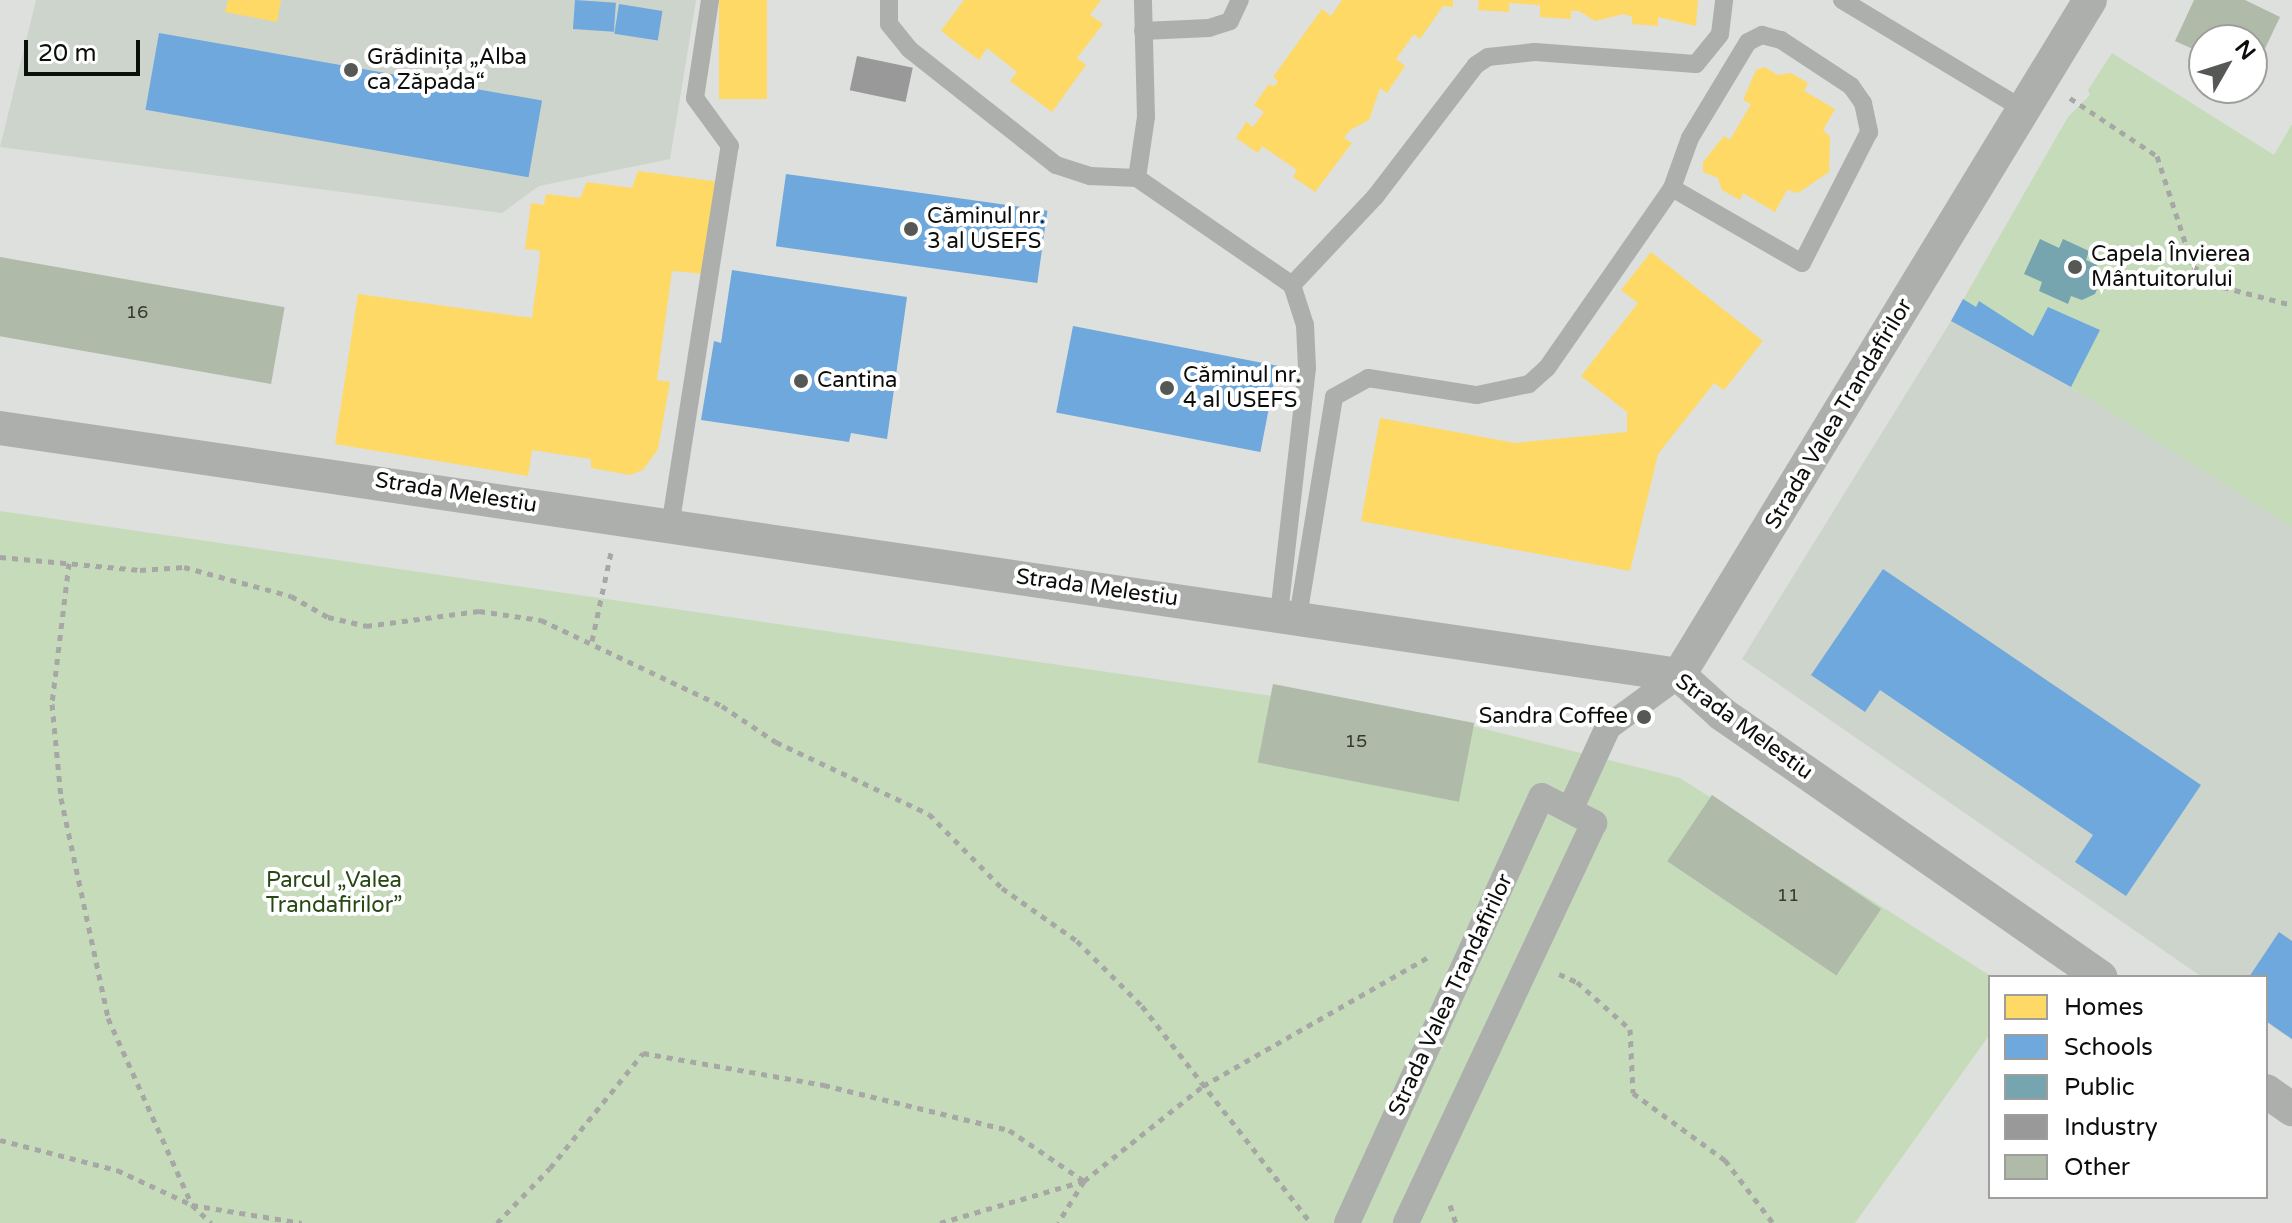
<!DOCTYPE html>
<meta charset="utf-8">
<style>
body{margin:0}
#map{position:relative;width:2292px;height:1223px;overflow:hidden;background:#dde0dc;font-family:"Varela Round",sans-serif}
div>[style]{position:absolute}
.built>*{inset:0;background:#cdd4cb}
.green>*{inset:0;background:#c5dbba}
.homes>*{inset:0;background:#ffd966;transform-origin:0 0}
.schools>*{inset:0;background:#6fa8dc;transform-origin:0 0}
.public>*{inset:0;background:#76a5af}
.industry>*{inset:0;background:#999;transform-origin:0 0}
.building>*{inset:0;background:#afbaa9;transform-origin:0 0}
.path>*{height:5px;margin-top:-2.5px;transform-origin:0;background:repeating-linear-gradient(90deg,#a7a8a6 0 6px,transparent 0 12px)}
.service>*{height:18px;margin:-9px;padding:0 9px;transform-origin:9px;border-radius:9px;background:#adafac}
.pedestrian>*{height:26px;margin:-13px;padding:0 13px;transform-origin:13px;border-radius:13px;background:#adafac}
.minor>*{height:34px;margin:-17px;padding:0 17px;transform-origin:17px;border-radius:17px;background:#adafac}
.dots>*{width:22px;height:22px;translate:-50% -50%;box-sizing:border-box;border:4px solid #fff;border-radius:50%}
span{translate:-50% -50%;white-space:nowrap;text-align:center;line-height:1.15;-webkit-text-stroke:8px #fff;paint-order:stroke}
.number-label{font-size:18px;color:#353932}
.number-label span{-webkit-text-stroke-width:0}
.poi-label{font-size:22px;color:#0c0e0b}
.left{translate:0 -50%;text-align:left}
.right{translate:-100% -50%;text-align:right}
.street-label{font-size:22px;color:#0c0e0b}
.park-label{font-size:22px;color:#274713}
.legend{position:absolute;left:1988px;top:975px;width:280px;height:224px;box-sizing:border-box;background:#fff;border:2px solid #9e9f9d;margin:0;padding:10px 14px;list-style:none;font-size:24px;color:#0c0e0b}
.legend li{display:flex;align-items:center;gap:16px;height:40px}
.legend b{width:40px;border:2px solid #9e9f9d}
.north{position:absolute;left:2188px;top:24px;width:80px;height:80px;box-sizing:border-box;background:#fff;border:2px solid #9e9f9d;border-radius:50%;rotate:51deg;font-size:22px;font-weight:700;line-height:32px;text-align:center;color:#0c0e0b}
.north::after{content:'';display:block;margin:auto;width:28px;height:36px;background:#555854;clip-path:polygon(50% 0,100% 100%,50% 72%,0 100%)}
.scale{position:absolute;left:24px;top:40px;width:116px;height:36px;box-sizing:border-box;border:4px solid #0c0e0b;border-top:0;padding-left:10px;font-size:24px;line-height:28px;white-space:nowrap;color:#0c0e0b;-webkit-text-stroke:6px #fff;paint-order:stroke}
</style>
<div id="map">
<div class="built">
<div style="clip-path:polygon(36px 0,696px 0,670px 159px,539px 186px,502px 213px,0 147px)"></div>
<div style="clip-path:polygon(1951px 321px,2071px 387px,2292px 527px,2292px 1040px,2266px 1022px,2266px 977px,2202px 977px,1742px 659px)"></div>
</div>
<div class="green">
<div style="clip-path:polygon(2112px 53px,2274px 155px,2292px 124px,2292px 527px,2071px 387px,1951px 321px,2068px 117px,2090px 95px,2088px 90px)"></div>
<div style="clip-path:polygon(0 511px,1465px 724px,1680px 778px,1992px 977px,1990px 1034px,1855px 1223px,0 1223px)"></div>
</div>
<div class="homes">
<div style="clip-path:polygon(228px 0,281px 0,277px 22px,225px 12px)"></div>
<div style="left:719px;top:0;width:48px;height:99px"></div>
<div style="clip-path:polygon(964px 0,1101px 0,1090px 15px,1103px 24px,1077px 58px,1086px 65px,1052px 112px,1010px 81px,1017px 72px,987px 48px,979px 60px,941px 31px)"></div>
<div style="clip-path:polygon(1342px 0,1453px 0,1453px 7px,1443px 6px,1420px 39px,1414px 34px,1396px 59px,1405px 66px,1387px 93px,1380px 88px,1369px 120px,1350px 130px,1344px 138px,1352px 143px,1315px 192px,1293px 177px,1297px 170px,1262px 146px,1258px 153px,1236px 138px,1246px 122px,1253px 127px,1264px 112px,1254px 105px,1269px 84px,1274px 87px,1278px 81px,1273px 77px,1322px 9px,1331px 16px)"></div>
<div style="clip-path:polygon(1479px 0,1698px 0,1696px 26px,1658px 17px,1658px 26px,1632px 24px,1632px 17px,1624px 14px,1595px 21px,1579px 11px,1571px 11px,1571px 19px,1540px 17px,1540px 5px,1509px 3px,1509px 12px,1478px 10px)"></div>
<div style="clip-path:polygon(1764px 67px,1778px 75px,1791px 73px,1808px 83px,1804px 91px,1835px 109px,1823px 130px,1830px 137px,1829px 172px,1798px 193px,1787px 190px,1775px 212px,1743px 193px,1740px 200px,1722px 190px,1718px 178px,1703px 172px,1703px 162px,1724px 136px,1730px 140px,1751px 104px,1743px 100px,1756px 70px)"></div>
<div style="clip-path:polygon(638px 171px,720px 182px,705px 274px,672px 271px,657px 380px,670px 382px,658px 449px,643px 470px,630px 475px,591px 468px,591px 459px,532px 450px,528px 476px,335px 444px,358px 294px,532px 318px,540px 257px,539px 250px,525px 249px,531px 203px,544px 205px,546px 194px,580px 198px,587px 182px,632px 188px)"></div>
<div style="clip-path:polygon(1651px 252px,1763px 341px,1724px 390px,1714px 383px,1658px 454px,1630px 571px,1361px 521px,1380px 418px,1515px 443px,1627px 432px,1627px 412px,1581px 376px,1638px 303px,1621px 290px)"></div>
</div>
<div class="schools">
<div style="left:575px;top:0;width:41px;height:29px;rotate:4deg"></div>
<div style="left:619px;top:4px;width:44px;height:30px;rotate:9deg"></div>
<div style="left:159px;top:33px;width:389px;height:78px;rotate:10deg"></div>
<div style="left:786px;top:174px;width:264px;height:73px;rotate:8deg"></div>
<div style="clip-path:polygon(732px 270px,907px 297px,887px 439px,851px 433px,849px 442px,701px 420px,714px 341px,721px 343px)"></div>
<div style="clip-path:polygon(1963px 299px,1976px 307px,1979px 301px,2033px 336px,2048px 307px,2100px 330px,2071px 387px,1951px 321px)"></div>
<div style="left:1073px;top:326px;width:208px;height:88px;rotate:11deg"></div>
<div style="clip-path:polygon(1883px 569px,2201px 785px,2126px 896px,2075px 862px,2093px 835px,1880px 690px,1865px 712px,1811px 675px)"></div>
<div style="clip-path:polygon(2279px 932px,2292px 941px,2292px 1039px,2266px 1021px,2266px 977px,2249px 977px)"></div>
</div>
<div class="public">
<div style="clip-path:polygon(2040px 239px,2059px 248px,2063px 239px,2089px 251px,2086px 260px,2097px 265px,2102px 277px,2095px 294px,2082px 300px,2071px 296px,2068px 304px,2039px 291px,2042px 282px,2024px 274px)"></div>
</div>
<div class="industry">
<div style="left:857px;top:56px;width:57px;height:35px;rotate:12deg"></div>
</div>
<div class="building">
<div style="clip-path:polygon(2194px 0,2245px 0,2280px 17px,2252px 76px,2252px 40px,2204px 40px,2204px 54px,2175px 41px)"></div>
<div style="left:0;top:257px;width:289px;height:78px;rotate:10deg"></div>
<div style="left:1273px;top:684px;width:205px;height:80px;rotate:11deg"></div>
<div style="left:1712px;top:795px;width:204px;height:80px;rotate:34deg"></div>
</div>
<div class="path">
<div style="left:2070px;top:98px;width:105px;rotate:33.7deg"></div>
<div style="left:2157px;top:156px;width:116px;rotate:71.9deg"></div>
<div style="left:2193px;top:266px;width:37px;rotate:35deg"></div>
<div style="left:2223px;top:287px;width:71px;rotate:14.6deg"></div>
<div style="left:0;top:557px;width:141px;rotate:5.3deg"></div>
<div style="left:140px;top:570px;width:44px;rotate:-3.9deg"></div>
<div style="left:184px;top:567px;width:111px;rotate:15.2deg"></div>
<div style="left:291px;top:596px;width:43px;rotate:29.6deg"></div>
<div style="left:328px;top:617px;width:39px;rotate:13deg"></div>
<div style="left:366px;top:626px;width:114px;rotate:-7.6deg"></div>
<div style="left:479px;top:611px;width:63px;rotate:8.3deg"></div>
<div style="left:541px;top:620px;width:200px;rotate:25.4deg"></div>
<div style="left:722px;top:706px;width:65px;rotate:33.7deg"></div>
<div style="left:776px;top:742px;width:169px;rotate:25.2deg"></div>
<div style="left:929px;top:814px;width:104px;rotate:45.4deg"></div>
<div style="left:1002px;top:888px;width:92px;rotate:35.2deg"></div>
<div style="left:1077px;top:941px;width:92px;rotate:45deg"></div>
<div style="left:1142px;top:1006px;width:275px;rotate:52.1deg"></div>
<div style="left:69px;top:563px;width:142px;rotate:96.9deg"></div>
<div style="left:52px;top:704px;width:94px;rotate:84.5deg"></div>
<div style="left:61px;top:798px;width:225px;rotate:77.9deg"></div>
<div style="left:108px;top:1018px;width:205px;rotate:65.8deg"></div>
<div style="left:192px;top:1205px;width:111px;rotate:9.3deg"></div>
<div style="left:592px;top:641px;width:91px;rotate:-77.9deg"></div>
<div style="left:1559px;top:974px;width:20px;rotate:24deg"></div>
<div style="left:1577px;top:982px;width:71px;rotate:41.6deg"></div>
<div style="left:1630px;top:1029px;width:64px;rotate:87.3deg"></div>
<div style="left:1633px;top:1093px;width:114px;rotate:36.1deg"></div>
<div style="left:1725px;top:1160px;width:79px;rotate:52.7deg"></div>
<div style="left:0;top:1140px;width:121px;rotate:14.4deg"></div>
<div style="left:117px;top:1170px;width:83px;rotate:25deg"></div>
<div style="left:192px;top:1205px;width:26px;rotate:43deg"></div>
<div style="left:1450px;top:1205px;width:19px;rotate:72deg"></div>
<div style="left:497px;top:1223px;width:76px;rotate:-46.1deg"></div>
<div style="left:550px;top:1168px;width:148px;rotate:-51deg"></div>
<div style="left:643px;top:1053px;width:184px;rotate:10deg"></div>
<div style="left:824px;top:1085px;width:190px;rotate:13.7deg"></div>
<div style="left:1009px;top:1130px;width:91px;rotate:34.2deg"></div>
<div style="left:1084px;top:1181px;width:49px;rotate:121.8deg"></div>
<div style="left:940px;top:1223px;width:150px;rotate:-16.3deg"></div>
<div style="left:1084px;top:1181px;width:152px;rotate:-38.6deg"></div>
<div style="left:1203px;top:1086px;width:264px;rotate:-29.8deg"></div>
</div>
<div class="service">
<div style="left:889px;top:0;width:24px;rotate:90deg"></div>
<div style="left:889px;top:24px;width:32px;rotate:51deg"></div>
<div style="left:909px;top:49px;width:187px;rotate:38.3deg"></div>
<div style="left:1056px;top:165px;width:36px;rotate:18deg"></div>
<div style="left:1090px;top:176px;width:47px;rotate:2.4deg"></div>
<div style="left:1137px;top:178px;width:188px;rotate:34.6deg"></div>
<div style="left:1292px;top:285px;width:42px;rotate:72deg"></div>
<div style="left:1305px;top:325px;width:43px;rotate:87.3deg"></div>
<div style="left:1307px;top:368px;width:249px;rotate:96.5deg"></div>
<div style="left:1842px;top:0;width:213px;rotate:31.1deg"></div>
<div style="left:1143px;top:31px;width:66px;rotate:-2.6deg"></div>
<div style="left:1209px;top:28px;width:22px;rotate:-18deg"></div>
<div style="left:1230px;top:21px;width:23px;rotate:-65deg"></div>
<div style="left:1137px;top:178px;width:62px;rotate:-81.6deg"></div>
<div style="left:1146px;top:117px;width:117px;rotate:-91.5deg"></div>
<div style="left:1292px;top:285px;width:121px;rotate:-46.7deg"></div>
<div style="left:1375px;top:197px;width:166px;rotate:-52.6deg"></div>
<div style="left:1476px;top:65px;width:14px;rotate:-34deg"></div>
<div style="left:1488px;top:57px;width:47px;rotate:-6.1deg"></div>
<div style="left:1535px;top:52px;width:161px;rotate:4.3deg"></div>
<div style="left:1696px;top:64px;width:38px;rotate:-51deg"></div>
<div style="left:1720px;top:34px;width:34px;rotate:-83deg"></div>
<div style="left:670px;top:527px;width:386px;rotate:-81.1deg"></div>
<div style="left:730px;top:146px;width:59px;rotate:-126.1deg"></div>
<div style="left:695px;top:98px;width:99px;rotate:-81.3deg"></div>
<div style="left:1298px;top:617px;width:223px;rotate:-80.7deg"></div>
<div style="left:1334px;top:397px;width:39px;rotate:-29deg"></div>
<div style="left:1368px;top:378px;width:110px;rotate:8.9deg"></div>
<div style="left:1477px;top:395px;width:53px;rotate:-11.9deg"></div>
<div style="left:1529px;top:384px;width:24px;rotate:-42deg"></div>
<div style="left:1547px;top:368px;width:219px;rotate:-55.2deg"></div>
<div style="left:1672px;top:188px;width:53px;rotate:-70.2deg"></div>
<div style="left:1690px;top:138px;width:112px;rotate:-58.9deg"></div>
<div style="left:1748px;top:42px;width:16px;rotate:-27deg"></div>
<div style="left:1762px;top:35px;width:20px;rotate:15deg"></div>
<div style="left:1781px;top:40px;width:84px;rotate:33.3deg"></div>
<div style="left:1851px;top:86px;width:21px;rotate:55deg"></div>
<div style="left:1863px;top:103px;width:30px;rotate:78deg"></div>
<div style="left:1869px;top:132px;width:147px;rotate:117.1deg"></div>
<div style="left:1802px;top:263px;width:150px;rotate:-150deg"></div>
</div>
<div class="pedestrian">
<div style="left:1570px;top:810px;width:91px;rotate:-65.4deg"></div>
<div style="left:1608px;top:727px;width:88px;rotate:-36.2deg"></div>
<div style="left:1347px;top:1223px;width:469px;rotate:-65.5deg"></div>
<div style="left:1542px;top:796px;width:59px;rotate:27.4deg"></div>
<div style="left:1594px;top:823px;width:442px;rotate:115.2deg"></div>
</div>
<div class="minor">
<div style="left:0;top:428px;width:1697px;rotate:8.37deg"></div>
<div style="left:1679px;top:675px;width:58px;rotate:42.2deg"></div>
<div style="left:1722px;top:714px;width:461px;rotate:34.8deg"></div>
<div style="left:1679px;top:675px;width:790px;rotate:-58.66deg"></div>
<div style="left:2266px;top:1091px;width:32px;rotate:35deg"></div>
</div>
<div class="dots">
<div style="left:351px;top:70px;background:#555854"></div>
<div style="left:911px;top:229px;background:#555854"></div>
<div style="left:2075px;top:267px;background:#555854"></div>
<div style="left:801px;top:381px;background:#555854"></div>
<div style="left:1167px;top:388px;background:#555854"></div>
<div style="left:1644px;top:717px;background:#555854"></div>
</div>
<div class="number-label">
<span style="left:137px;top:312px">16</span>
<span style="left:1356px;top:741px">15</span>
<span style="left:1788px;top:895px">11</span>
</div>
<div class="poi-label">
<span class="left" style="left:367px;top:70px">Grădinița „Alba<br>ca Zăpada“</span>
<span class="left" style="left:927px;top:229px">Căminul nr.<br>3 al USEFS</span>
<span class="left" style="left:2091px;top:267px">Capela Învierea<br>Mântuitorului</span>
<span class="left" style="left:1183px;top:388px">Căminul nr.<br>4 al USEFS</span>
<span class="left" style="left:817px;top:381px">Cantina</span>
<span class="right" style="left:1628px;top:717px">Sandra Coffee</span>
</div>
<div class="street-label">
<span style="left:1839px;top:414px;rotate:-59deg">Strada Valea Trandafirilor</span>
<span style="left:456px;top:493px;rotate:9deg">Strada Melestiu</span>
<span style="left:1097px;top:588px;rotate:8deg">Strada Melestiu</span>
<span style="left:1744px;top:727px;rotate:36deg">Strada Melestiu</span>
<span style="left:1451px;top:995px;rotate:-65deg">Strada Valea Trandafirilor</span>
</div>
<div class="park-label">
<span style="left:334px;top:893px">Parcul „Valea<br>Trandafirilor”</span>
</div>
<ul class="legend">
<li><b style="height:22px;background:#ffd966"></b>Homes</li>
<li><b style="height:22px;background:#6fa8dc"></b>Schools</li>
<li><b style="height:22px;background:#76a5af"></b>Public</li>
<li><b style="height:22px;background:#999"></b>Industry</li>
<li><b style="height:22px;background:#afbaa9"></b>Other</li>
</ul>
<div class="north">N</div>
<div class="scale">20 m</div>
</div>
